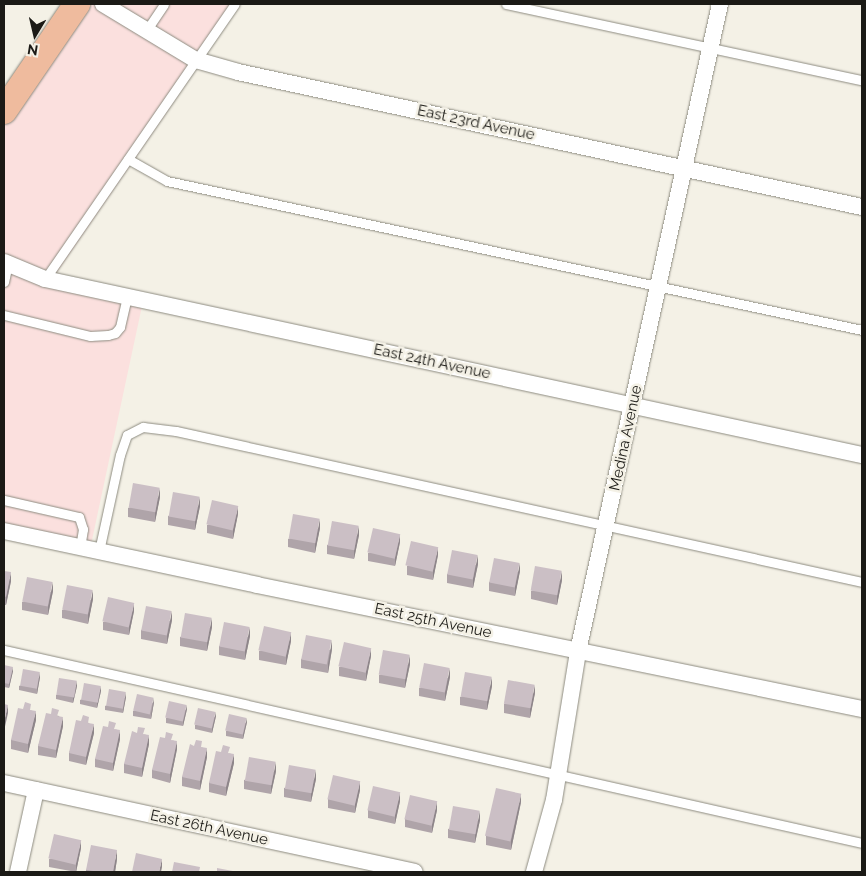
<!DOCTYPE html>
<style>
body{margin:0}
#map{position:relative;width:866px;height:876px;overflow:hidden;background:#f4f1e6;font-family:Raleway,sans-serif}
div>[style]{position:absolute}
.commercial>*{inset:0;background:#fbe0de}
.roads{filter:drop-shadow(0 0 1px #8d8b80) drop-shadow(0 0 1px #8d8b80)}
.service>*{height:9px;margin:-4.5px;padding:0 4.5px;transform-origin:4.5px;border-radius:4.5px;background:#fff}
.minor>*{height:16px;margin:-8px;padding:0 8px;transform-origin:8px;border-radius:8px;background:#fff}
.primary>*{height:26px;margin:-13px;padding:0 13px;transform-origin:13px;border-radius:13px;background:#efbb9e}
.wall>*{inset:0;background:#afa4a9}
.shaded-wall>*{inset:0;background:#8e868a}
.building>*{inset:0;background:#cbbfc5;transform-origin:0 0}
span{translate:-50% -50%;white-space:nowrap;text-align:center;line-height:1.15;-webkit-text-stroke:5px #f4f1e6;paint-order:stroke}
.street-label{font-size:15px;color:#1b1a16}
.frame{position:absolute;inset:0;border:5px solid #1b1a16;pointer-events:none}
.north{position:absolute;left:10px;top:10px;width:50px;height:50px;-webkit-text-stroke:4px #f4f1e6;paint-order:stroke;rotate:189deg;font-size:14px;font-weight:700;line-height:20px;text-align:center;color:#1b1a16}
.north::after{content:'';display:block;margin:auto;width:18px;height:22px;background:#1b1a16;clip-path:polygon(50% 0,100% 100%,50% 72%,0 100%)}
</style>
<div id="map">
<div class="commercial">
<div style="clip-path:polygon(69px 4px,241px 4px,49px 284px,142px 306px,89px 554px,4px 536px,4px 117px)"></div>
</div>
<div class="roads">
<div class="service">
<div style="left:506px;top:4px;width:364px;rotate:12.1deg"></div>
<div style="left:146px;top:31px;width:32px;rotate:-56deg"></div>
<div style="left:128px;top:159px;width:45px;rotate:29.4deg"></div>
<div style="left:167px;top:181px;width:711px;rotate:12.1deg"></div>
<div style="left:45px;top:279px;width:334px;rotate:-55.4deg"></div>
<div style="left:4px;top:282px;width:19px;rotate:-78deg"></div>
<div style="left:4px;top:315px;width:89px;rotate:13.7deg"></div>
<div style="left:90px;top:336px;width:18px;rotate:-3deg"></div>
<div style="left:108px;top:335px;width:7px;rotate:-16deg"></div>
<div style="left:115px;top:333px;width:8px;rotate:-50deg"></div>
<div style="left:120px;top:327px;width:31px;rotate:-77deg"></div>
<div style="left:4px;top:500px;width:77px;rotate:12.8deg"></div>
<div style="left:79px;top:517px;width:13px;rotate:72deg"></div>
<div style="left:83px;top:529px;width:18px;rotate:99deg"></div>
<div style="left:99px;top:551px;width:98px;rotate:-77.7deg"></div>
<div style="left:120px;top:455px;width:21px;rotate:-71deg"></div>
<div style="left:127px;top:435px;width:18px;rotate:-27deg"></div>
<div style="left:143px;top:427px;width:33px;rotate:7deg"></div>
<div style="left:176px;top:431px;width:702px;rotate:12.41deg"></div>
<div style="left:4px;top:650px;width:879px;rotate:12.68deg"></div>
</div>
<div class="minor">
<div style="left:103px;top:4px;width:109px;rotate:31.1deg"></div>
<div style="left:196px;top:60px;width:44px;rotate:15.9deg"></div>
<div style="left:238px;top:72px;width:638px;rotate:12.21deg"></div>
<div style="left:4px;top:262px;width:44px;rotate:22.5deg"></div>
<div style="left:45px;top:279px;width:836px;rotate:12.16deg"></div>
<div style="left:4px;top:531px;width:259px;rotate:12deg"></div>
<div style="left:257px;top:585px;width:618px;rotate:11.58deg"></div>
<div style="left:4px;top:783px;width:420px;rotate:12.2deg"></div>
<div style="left:18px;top:872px;width:84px;rotate:-77.6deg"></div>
<div style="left:534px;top:872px;width:75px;rotate:-74.5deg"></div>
<div style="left:554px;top:800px;width:151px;rotate:-80.8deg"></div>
<div style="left:578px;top:651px;width:662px;rotate:-77.62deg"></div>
</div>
<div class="primary">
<div style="left:4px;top:111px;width:130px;rotate:-55.7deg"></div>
</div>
</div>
<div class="wall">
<div style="clip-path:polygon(160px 497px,155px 522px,128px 517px,128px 508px)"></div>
<div style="clip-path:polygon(200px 506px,195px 530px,168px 525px,168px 516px)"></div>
<div style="clip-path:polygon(238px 514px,233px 539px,207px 533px,207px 525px)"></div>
<div style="clip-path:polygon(320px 528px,315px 553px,288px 547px,288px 539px)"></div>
<div style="clip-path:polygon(359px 535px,354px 559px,327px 554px,327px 545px)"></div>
<div style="clip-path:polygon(400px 542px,395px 566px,368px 561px,368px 553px)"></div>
<div style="clip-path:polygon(438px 555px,433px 580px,407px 575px,407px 566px)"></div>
<div style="clip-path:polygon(478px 564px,473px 588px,447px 583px,447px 574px)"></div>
<div style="clip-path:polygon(4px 571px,11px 581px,6px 605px,4px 605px)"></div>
<div style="clip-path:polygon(520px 571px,515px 596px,489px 591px,489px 582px)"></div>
<div style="clip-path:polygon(562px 580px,557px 605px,531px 599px,531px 591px)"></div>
<div style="clip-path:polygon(53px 591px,48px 615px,22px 610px,22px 602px)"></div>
<div style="clip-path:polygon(93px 599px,88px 624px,62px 618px,62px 610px)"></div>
<div style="clip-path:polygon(134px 611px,129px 635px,103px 630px,103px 622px)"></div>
<div style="clip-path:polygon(172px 620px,167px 644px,141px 639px,141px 630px)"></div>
<div style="clip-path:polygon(212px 627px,207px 651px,180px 646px,180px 637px)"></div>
<div style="clip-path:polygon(250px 636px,245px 660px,219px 655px,219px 646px)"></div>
<div style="clip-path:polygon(291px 641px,286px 665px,259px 660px,259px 651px)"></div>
<div style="clip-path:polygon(332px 649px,328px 673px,301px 668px,301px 659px)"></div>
<div style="clip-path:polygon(371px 656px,366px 681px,339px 676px,339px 667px)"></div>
<div style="clip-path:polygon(410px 664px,405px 688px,379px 683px,379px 675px)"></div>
<div style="clip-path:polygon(4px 665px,13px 671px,9px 688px,4px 687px)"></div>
<div style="clip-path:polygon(40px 677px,37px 694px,19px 690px,19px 686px)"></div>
<div style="clip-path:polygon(450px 677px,445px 701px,419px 696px,419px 688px)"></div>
<div style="clip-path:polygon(77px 686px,73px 703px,56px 699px,56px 695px)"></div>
<div style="clip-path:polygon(492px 686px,487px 710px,460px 705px,460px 697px)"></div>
<div style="clip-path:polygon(101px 691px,97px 708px,80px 704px,80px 700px)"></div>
<div style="clip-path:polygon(535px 693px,530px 718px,504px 713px,504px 704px)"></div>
<div style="clip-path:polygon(126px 697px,123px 713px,105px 710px,105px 706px)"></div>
<div style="clip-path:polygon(154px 702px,151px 719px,133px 716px,133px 711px)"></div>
<div style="clip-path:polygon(187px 709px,183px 726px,166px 723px,166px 718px)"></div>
<div style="clip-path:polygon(31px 710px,36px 720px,28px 753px,11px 749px,11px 740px)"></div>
<div style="clip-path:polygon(51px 714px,59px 716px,63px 726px,56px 758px,38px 755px,38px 746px)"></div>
<div style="clip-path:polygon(216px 716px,212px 733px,195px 729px,195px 725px)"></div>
<div style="clip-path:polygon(81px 721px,89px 723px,94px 733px,86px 765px,69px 761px,69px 753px)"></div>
<div style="clip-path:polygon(247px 722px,243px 739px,226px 736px,226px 731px)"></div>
<div style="clip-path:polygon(116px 729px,120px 739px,113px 771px,95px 767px,95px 759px)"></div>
<div style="clip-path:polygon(145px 734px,149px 744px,142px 777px,124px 773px,124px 764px)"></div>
<div style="clip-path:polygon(173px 740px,177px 749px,170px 783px,152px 778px,152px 770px)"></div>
<div style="clip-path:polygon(202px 747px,207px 757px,200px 790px,182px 786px,182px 777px)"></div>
<div style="clip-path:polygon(230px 753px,234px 763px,226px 796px,209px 792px,209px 783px)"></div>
<div style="clip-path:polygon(276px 771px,271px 794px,244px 789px,244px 780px)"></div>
<div style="clip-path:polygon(316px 779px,311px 802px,284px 797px,284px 788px)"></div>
<div style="clip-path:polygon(360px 790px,355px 813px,328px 808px,328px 799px)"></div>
<div style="clip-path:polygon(400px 801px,395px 824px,368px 818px,368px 810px)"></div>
<div style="clip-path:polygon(521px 802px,511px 850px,486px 845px,486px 836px)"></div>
<div style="clip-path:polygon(437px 810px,432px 833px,405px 827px,405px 819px)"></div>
<div style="clip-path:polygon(480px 820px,475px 843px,448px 838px,448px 829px)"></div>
<div style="clip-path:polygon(81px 848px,76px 872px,49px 867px,49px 859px)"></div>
<div style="clip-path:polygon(117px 859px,115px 872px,86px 872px,86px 870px)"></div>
</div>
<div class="shaded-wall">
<div style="clip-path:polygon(160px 488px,160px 497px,155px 522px,155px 513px)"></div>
<div style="clip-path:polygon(200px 497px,200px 506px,195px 530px,195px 521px)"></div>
<div style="clip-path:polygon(238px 506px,238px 514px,233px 539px,233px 530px)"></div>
<div style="clip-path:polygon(320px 519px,320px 528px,315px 553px,315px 544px)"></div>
<div style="clip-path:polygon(359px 526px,359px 535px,354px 559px,354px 550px)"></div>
<div style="clip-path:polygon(400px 534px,400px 542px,395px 566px,395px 558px)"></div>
<div style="clip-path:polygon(438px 547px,438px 555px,433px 580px,433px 571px)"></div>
<div style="clip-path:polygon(478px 555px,478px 564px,473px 588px,473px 579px)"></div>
<div style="clip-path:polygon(520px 563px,520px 571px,515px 596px,515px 587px)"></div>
<div style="clip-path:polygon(562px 571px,562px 580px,557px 605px,557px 596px)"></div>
<div style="clip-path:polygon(11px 572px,11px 581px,6px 605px,6px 597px)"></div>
<div style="clip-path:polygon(53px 582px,53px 591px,48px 615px,48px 607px)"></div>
<div style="clip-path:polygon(93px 590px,93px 599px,88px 624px,88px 615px)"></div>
<div style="clip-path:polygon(134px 603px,134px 611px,129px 635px,129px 627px)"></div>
<div style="clip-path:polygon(172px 611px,172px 620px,167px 644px,167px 636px)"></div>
<div style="clip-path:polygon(212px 618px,212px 627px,207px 651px,207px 642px)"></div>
<div style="clip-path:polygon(250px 627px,250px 636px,245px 660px,245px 651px)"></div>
<div style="clip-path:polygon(291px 632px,291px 641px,286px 665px,286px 656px)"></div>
<div style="clip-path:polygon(332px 640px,332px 649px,328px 673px,328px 664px)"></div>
<div style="clip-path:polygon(371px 648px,371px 656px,366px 681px,366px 672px)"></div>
<div style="clip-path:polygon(410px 655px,410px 664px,405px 688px,405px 680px)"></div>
<div style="clip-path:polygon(13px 667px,13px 671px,9px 688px,9px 684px)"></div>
<div style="clip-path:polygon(450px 668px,450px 677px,445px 701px,445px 693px)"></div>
<div style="clip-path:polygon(40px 672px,40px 677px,37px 694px,37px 689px)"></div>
<div style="clip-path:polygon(492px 677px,492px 686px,487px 710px,487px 702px)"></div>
<div style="clip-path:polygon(77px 681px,77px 686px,73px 703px,73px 698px)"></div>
<div style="clip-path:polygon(535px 685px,535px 693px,530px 718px,530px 709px)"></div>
<div style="clip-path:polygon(101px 686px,101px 691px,97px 708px,97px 703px)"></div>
<div style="clip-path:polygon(126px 692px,126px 697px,123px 713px,123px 709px)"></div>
<div style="clip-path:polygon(154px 698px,154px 702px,151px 719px,151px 715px)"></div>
<div style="clip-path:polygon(8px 705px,8px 713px,4px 731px,4px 722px)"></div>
<div style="clip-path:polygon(187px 705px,187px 709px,183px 726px,183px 722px)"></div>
<div style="clip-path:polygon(36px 711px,36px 720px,28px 753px,28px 744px)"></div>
<div style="clip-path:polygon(216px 712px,216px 716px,212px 733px,212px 729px)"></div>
<div style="clip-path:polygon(63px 717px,63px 726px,56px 758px,56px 750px)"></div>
<div style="clip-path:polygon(247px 718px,247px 722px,243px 739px,243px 735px)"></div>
<div style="clip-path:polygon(94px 724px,94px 733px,86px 765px,86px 757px)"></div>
<div style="clip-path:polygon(120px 730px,120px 739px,113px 771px,113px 763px)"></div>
<div style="clip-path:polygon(149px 735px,149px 744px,142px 777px,142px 768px)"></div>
<div style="clip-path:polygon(177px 741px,177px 749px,170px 783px,170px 774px)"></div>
<div style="clip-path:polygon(207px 748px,207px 757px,200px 790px,200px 781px)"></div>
<div style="clip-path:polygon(234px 754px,234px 763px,226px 796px,226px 787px)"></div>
<div style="clip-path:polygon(276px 762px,276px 771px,271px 794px,271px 786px)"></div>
<div style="clip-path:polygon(316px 770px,316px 779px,311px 802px,311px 794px)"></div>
<div style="clip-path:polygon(360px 781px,360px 790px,355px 813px,355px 804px)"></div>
<div style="clip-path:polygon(400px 792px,400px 801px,395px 824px,395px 815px)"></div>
<div style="clip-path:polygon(521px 794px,521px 802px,511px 850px,511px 841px)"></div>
<div style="clip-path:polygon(437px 801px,437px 810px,432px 833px,432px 825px)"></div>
<div style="clip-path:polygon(480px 811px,480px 820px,475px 843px,475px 835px)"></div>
<div style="clip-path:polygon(81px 840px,81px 848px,76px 872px,76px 864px)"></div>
<div style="clip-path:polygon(117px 850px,117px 859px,115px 872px,113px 872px)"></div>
<div style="clip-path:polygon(162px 859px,162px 867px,161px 872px,159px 872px)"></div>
</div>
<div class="building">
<div style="left:133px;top:483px;width:27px;height:25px;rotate:10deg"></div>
<div style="left:173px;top:492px;width:27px;height:25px;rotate:10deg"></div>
<div style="left:212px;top:500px;width:27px;height:25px;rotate:13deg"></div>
<div style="left:293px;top:514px;width:27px;height:25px;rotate:10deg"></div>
<div style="left:332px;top:521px;width:27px;height:25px;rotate:10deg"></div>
<div style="left:373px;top:528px;width:28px;height:25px;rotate:13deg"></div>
<div style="left:411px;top:541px;width:28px;height:25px;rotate:13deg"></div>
<div style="left:452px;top:550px;width:26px;height:25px;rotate:11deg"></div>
<div style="left:494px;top:558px;width:26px;height:25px;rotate:11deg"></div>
<div style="left:535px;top:566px;width:27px;height:25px;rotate:10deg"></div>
<div style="clip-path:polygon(4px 571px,11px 572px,6px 597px,4px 596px)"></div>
<div style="left:27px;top:577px;width:26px;height:25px;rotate:11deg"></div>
<div style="left:67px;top:585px;width:26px;height:25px;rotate:11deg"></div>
<div style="left:108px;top:597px;width:27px;height:25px;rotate:13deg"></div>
<div style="left:146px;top:606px;width:26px;height:25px;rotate:11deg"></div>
<div style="left:185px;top:613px;width:27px;height:25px;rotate:10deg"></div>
<div style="left:224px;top:622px;width:26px;height:25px;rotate:11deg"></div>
<div style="left:264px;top:626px;width:28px;height:25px;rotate:13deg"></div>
<div style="left:306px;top:635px;width:26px;height:25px;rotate:11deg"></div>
<div style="left:344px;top:642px;width:28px;height:25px;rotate:13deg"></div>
<div style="left:383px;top:650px;width:27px;height:25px;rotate:10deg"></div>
<div style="left:424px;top:663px;width:26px;height:25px;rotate:11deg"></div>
<div style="clip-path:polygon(4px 665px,13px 667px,9px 684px,4px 683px)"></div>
<div style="left:23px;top:669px;width:17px;height:17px;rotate:10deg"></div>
<div style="left:465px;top:672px;width:27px;height:25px;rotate:10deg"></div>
<div style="left:59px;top:678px;width:18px;height:17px;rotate:9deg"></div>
<div style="left:508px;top:680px;width:27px;height:24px;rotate:10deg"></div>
<div style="left:84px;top:683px;width:17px;height:17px;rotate:10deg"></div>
<div style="left:109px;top:689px;width:17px;height:17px;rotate:10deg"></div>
<div style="left:137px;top:694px;width:17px;height:17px;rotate:13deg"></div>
<div style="left:169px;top:701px;width:18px;height:17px;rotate:13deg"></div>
<div style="clip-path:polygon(25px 702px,31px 704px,30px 710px,36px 711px,28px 744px,11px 740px,18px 708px,23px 709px)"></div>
<div style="clip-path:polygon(4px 704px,8px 705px,4px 722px)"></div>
<div style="clip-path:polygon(52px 708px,59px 710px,57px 716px,63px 717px,56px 750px,38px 746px,46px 713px,51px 714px)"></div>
<div style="left:198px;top:708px;width:18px;height:17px;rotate:13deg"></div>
<div style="left:229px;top:714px;width:18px;height:17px;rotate:13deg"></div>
<div style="clip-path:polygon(83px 715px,89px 717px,88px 723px,94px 724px,86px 757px,69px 753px,76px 720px,81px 721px)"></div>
<div style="clip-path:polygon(109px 721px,116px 723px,114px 729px,120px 730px,113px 763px,95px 759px,103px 726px,108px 727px)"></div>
<div style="clip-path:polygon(138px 727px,145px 728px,143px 734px,149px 735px,142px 768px,124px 764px,132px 731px,137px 733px)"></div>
<div style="clip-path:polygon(166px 732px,173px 734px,171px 740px,177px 741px,170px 774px,152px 770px,160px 737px,165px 738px)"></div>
<div style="clip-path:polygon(196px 740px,202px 741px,201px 747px,207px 748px,200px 781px,182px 777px,190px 744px,194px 746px)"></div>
<div style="clip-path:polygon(223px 745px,230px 747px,228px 753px,234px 754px,226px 787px,209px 783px,216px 751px,221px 752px)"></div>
<div style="left:249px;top:757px;width:27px;height:24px;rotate:10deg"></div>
<div style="left:289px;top:765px;width:27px;height:24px;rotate:10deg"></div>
<div style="left:333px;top:775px;width:28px;height:25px;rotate:13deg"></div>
<div style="left:373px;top:786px;width:28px;height:25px;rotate:13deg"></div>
<div style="left:496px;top:788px;width:26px;height:49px;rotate:13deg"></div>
<div style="left:410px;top:795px;width:28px;height:25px;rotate:13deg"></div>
<div style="left:453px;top:806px;width:27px;height:24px;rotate:10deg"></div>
<div style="left:54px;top:834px;width:28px;height:25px;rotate:13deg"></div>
<div style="clip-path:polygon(91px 845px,117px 850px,113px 872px,100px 872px,86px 870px)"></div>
<div style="clip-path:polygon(136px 853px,162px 859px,159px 872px,132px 872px)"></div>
<div style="clip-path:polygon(174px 862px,200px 867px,199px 872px,172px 872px)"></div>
<div style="clip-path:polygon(217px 868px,238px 872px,217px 872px)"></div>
</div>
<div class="street-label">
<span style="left:476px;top:123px;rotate:12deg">East 23rd Avenue</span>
<span style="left:432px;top:362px;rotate:12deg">East 24th Avenue</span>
<span style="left:626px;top:438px;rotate:-78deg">Medina Avenue</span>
<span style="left:433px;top:621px;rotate:12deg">East 25th Avenue</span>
<span style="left:209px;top:828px;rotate:12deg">East 26th Avenue</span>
</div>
<div class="frame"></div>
<div class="north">N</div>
</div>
